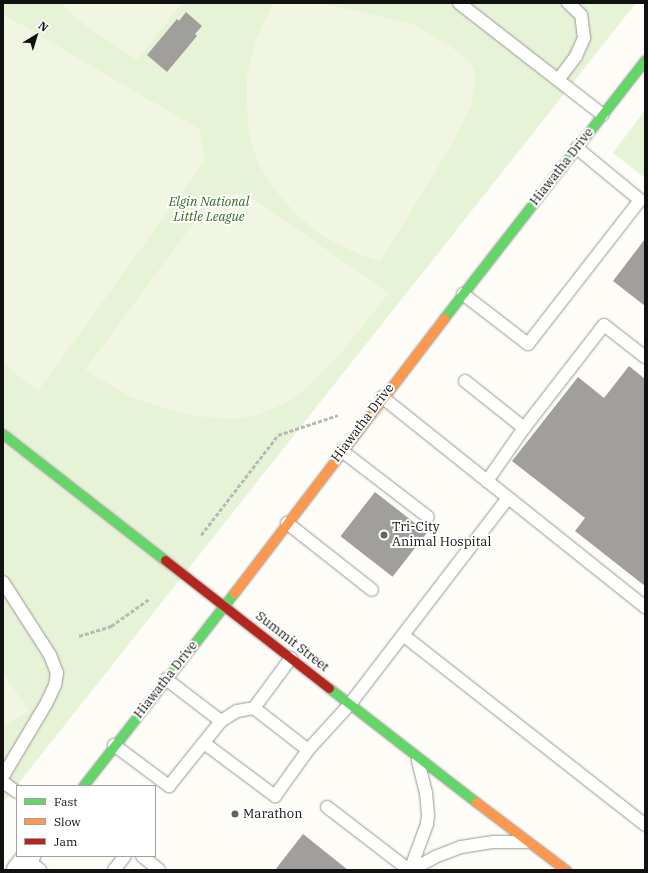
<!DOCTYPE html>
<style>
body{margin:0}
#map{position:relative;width:648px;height:873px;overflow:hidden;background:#fdfcf7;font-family:"IBM Plex Serif",serif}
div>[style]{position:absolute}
.green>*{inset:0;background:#e7f3d7}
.pitch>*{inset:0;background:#f0f6e1}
.building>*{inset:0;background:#a19f9c;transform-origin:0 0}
.path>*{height:2.5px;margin-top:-1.25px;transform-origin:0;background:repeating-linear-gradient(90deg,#b9b9b8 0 4px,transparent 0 6px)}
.roads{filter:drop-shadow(0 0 1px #979795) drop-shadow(0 0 1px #979795)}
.lane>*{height:12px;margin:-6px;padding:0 6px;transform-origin:6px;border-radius:6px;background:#fffffe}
.street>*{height:22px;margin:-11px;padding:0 11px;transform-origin:11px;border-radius:11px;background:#fffffe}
.fast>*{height:9px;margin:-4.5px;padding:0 4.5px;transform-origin:4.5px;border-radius:4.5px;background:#63d668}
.slow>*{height:9px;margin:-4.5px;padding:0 4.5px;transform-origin:4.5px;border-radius:4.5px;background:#ff974d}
.jam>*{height:9px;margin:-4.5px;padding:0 4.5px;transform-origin:4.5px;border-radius:4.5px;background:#b3261e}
.dots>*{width:11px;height:11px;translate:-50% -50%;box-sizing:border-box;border:2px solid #fff;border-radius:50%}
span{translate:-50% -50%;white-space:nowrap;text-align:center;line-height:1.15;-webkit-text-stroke:4px #fff;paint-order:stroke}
.street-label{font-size:13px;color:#111}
.park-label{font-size:13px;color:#2f6b1f;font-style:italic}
.poi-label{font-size:13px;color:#111}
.left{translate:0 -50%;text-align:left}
.frame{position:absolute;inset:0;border:4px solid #111;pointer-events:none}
.legend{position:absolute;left:16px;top:785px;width:140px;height:72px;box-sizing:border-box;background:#fff;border:1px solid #a0a0a0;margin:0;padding:5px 7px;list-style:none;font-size:12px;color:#111}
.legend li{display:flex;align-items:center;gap:8px;height:20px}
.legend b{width:20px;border:1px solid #a0a0a0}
.north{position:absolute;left:16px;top:16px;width:40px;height:40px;-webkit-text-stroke:3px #fff;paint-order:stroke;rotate:38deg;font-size:11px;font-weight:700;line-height:16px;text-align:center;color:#111}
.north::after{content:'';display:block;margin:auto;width:14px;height:18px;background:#111;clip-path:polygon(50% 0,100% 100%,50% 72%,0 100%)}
</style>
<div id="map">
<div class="green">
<div style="clip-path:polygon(3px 3px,636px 3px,3px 803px)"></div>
<div style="clip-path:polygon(645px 110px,645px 178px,613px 153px)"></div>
</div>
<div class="pitch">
<div style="clip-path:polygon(62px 3px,182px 3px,137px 60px,90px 29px,69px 12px)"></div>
<div style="clip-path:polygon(273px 3px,322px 3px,412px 24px,450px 46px,470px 62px,476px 76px,471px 106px,451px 146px,380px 262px,345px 248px,321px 235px,297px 215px,277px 192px,258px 163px,250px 137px,247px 111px,247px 74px,256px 40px)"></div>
<div style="clip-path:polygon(3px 14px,199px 129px,205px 160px,38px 391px,3px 363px)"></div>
<div style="clip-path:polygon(235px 194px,246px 194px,389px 293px,340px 354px,316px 379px,290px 401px,257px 415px,231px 419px,195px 416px,163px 408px,131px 397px,85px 370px,209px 202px,222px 195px)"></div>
<div style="clip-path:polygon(3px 673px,29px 711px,3px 726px)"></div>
</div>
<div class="building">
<div style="clip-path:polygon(186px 12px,202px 26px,195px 34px,197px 36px,167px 72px,147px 55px,177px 19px,179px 21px)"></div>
<div style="clip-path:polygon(645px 239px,645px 306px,613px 281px)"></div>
<div style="clip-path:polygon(629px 366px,645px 379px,645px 586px,575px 531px,585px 518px,512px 461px,578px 377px,604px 398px)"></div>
<div style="left:375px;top:492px;width:66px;height:56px;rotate:38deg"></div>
<div style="clip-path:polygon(303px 834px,348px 870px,275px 870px)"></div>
</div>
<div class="path">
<div style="left:201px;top:535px;width:126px;rotate:-52.4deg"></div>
<div style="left:278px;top:435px;width:63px;rotate:-18.4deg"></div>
<div style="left:79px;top:636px;width:34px;rotate:-17deg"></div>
<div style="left:111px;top:626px;width:47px;rotate:-35.4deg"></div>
</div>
<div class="roads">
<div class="lane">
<div style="left:459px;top:3px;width:182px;rotate:37.9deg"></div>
<div style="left:558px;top:80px;width:30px;rotate:-53deg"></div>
<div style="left:576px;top:56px;width:20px;rotate:-66deg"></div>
<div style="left:584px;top:38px;width:23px;rotate:-97deg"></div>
<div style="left:581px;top:15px;width:18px;rotate:-137deg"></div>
<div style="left:463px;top:294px;width:82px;rotate:37.6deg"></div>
<div style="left:528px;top:344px;width:182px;rotate:-52.1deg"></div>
<div style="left:640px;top:200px;width:82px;rotate:-140.5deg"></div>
<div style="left:465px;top:381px;width:75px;rotate:38.5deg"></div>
<div style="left:524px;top:428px;width:65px;rotate:124.9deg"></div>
<div style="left:382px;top:397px;width:337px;rotate:38.6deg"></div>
<div style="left:524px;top:428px;width:130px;rotate:-52.2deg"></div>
<div style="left:604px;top:325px;width:52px;rotate:38deg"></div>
<div style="left:342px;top:451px;width:108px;rotate:37.5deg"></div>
<div style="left:508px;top:498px;width:173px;rotate:127.5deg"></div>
<div style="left:403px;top:635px;width:308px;rotate:38.1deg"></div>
<div style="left:287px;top:523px;width:108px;rotate:38.2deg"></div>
<div style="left:3px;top:582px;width:87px;rotate:57.2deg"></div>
<div style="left:50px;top:655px;width:19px;rotate:69deg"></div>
<div style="left:57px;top:673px;width:12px;rotate:99deg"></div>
<div style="left:55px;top:685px;width:21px;rotate:115deg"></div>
<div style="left:46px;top:704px;width:84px;rotate:120.8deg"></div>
<div style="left:166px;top:679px;width:69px;rotate:37.4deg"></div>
<div style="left:254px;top:708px;width:68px;rotate:37.9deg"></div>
<div style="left:204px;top:743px;width:89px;rotate:36.7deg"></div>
<div style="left:275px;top:796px;width:57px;rotate:-54.3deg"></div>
<div style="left:308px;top:750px;width:62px;rotate:-47.6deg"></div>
<div style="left:350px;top:704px;width:87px;rotate:-52.5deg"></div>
<div style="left:114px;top:745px;width:69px;rotate:36.7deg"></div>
<div style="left:169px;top:786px;width:83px;rotate:-51.3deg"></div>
<div style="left:221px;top:721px;width:19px;rotate:-32deg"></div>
<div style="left:237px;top:711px;width:17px;rotate:-10deg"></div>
<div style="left:254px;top:708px;width:62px;rotate:-53.5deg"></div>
<div style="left:3px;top:782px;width:17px;rotate:36deg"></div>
<div style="left:327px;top:807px;width:103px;rotate:37.5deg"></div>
<div style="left:142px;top:856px;width:22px;rotate:39deg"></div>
<div style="left:26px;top:859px;width:18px;rotate:38deg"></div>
<div style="left:114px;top:870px;width:18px;rotate:-52deg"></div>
<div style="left:410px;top:870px;width:49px;rotate:-69.7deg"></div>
<div style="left:427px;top:824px;width:9px;rotate:-84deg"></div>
<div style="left:428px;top:815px;width:22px;rotate:-95deg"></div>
<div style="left:426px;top:793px;width:34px;rotate:-104deg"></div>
<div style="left:411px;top:870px;width:27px;rotate:-28deg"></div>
<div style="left:435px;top:857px;width:28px;rotate:-21deg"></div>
<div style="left:461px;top:847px;width:33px;rotate:-9deg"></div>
<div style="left:494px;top:842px;width:32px"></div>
</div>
<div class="street">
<div style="left:18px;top:870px;width:18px;rotate:-52deg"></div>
</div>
<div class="fast">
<div style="left:444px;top:318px;width:327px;rotate:-52.1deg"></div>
<div style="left:3px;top:434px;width:205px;rotate:37.9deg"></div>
<div style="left:329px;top:688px;width:186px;rotate:37.8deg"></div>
<div style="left:83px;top:786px;width:245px;rotate:-52deg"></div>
</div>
<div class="slow">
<div style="left:234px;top:593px;width:346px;rotate:-52.6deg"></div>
<div style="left:476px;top:802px;width:113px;rotate:37.1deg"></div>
</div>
<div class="jam">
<div style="left:165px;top:560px;width:208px;rotate:38deg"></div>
</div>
</div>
<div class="dots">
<div style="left:384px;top:535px;background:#646362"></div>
<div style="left:235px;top:814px;background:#646362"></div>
</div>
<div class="street-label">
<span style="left:562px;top:167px;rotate:-52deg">Hiawatha Drive</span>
<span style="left:363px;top:423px;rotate:-53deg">Hiawatha Drive</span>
<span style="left:292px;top:642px;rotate:38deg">Summit Street</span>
<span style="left:166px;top:680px;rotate:-52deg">Hiawatha Drive</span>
</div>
<div class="park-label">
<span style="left:209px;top:210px">Elgin National<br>Little League</span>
</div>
<div class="poi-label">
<span class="left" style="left:392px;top:535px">Tri-City<br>Animal Hospital</span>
<span class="left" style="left:243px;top:814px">Marathon</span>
</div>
<div class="frame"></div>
<ul class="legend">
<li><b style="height:5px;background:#63d668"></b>Fast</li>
<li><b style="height:5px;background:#ff974d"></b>Slow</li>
<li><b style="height:5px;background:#b3261e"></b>Jam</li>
</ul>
<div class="north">N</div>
</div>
